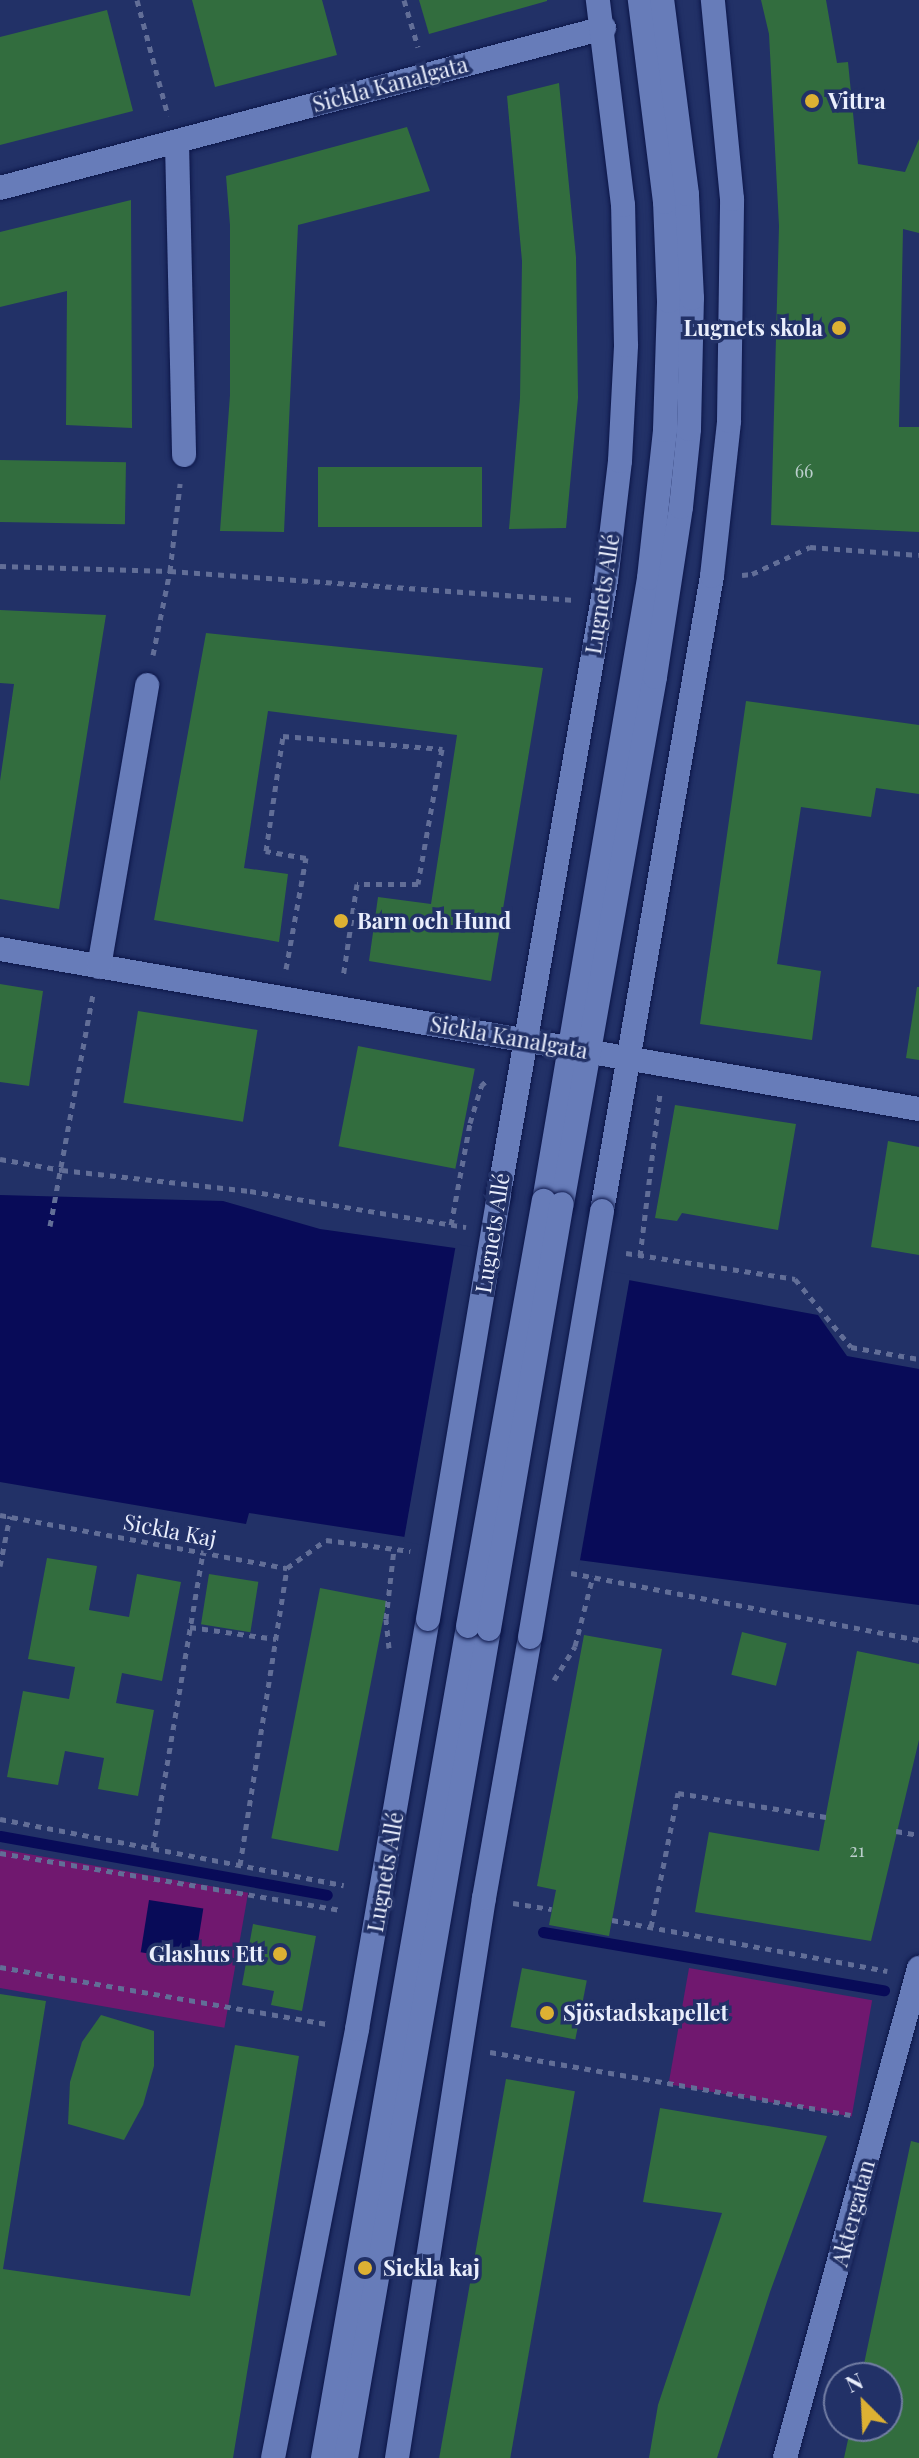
<!DOCTYPE html>
<meta charset="utf-8">
<style>
body{margin:0}
#map{position:relative;width:919px;height:2458px;overflow:hidden;background:#223167;font-family:"Playfair Display",serif}
div>[style]{position:absolute}
.green>*{inset:0;background:#70186f;transform-origin:0 0}
.water>*{inset:0;background:#080b58;transform-origin:0 0}
.pier>*{inset:0;background:#223167;transform-origin:0 0}
.stream>*{height:11px;margin:-5.5px;padding:0 5.5px;transform-origin:5.5px;border-radius:5.5px;background:#080b58}
.building>*{inset:0;background:#326d3e;transform-origin:0 0}
.path>*{height:5px;margin-top:-2.5px;transform-origin:0;background:repeating-linear-gradient(90deg,#626e97 0 6px,transparent 0 12px)}
.roads{filter:drop-shadow(0 0 2px #0c1649) drop-shadow(0 0 2px #0c1649)}
.minor>*{height:24px;margin:-12px;padding:0 12px;transform-origin:12px;border-radius:12px;background:#677cb9}
.bridges{filter:drop-shadow(0 0 2px #0c1649) drop-shadow(0 0 2px #0c1649)}
.minor-bridge>*{height:24px;margin:-12px;padding:0 12px;transform-origin:12px;border-radius:12px;background:#677cb9}
.dots>*{width:22px;height:22px;translate:-50% -50%;box-sizing:border-box;border:4px solid #223167;border-radius:50%}
span{translate:-50% -50%;white-space:nowrap;text-align:center;line-height:1.15;-webkit-text-stroke:7px #223167;paint-order:stroke}
.number-label{font-size:18px;color:#bbcecc}
.number-label span{-webkit-text-stroke-width:0}
.street-label{font-size:22px;color:#e9eefc}
.poi-label{font-size:22px;color:#e9eefc;font-weight:700}
.left{translate:0 -50%;text-align:left}
.right{translate:-100% -50%;text-align:right}
.north{position:absolute;left:823px;top:2362px;width:80px;height:80px;box-sizing:border-box;background:#223167;border:2px solid #727da3;border-radius:50%;rotate:336deg;font-size:22px;font-weight:700;line-height:32px;text-align:center;color:#e9eefc}
.north::after{content:'';display:block;margin:auto;width:28px;height:36px;background:#ddb133;clip-path:polygon(50% 0,100% 100%,50% 72%,0 100%)}
</style>
<div id="map">
<div class="green">
<div style="left:0;top:1849px;width:252px;height:137px;rotate:10deg"></div>
<div style="left:689px;top:1968px;width:186px;height:118px;rotate:10deg"></div>
</div>
<div class="water">
<div style="clip-path:polygon(0 1195px,223px 1201px,320px 1229px,455px 1248px,818px 1315px,847px 1356px,919px 1369px,919px 1605px,405px 1537px,249px 1513px,246px 1524px,0 1482px)"></div>
<div style="left:149px;top:1900px;width:55px;height:53px;rotate:9deg"></div>
</div>
<div class="pier">
<div style="left:456px;top:1244px;width:177px;height:302px;rotate:10deg"></div>
</div>
<div class="stream">
<div style="left:0;top:1836px;width:332px;rotate:10.2deg"></div>
<div style="left:543px;top:1932px;width:346px;rotate:9.7deg"></div>
</div>
<div class="building">
<div style="clip-path:polygon(192px 0,322px 0,337px 55px,215px 87px)"></div>
<div style="clip-path:polygon(419px 0,547px 0,547px 1px,429px 34px)"></div>
<div style="clip-path:polygon(761px 0,826px 0,837px 63px,848px 62px,858px 164px,905px 172px,919px 139px,919px 233px,903px 229px,899px 427px,919px 427px,919px 532px,771px 525px,779px 226px,769px 34px)"></div>
<div style="clip-path:polygon(107px 10px,133px 111px,0 145px,0 37px)"></div>
<div style="clip-path:polygon(559px 83px,576px 257px,578px 398px,566px 528px,509px 529px,520px 398px,522px 261px,507px 96px)"></div>
<div style="clip-path:polygon(407px 127px,430px 191px,298px 225px,284px 532px,220px 531px,230px 395px,230px 225px,226px 176px)"></div>
<div style="clip-path:polygon(131px 200px,132px 428px,66px 425px,67px 291px,0 307px,0 232px)"></div>
<div style="left:0;top:460px;width:126px;height:62px;rotate:1deg"></div>
<div style="left:318px;top:467px;width:164px;height:60px"></div>
<div style="clip-path:polygon(0 610px,106px 615px,59px 909px,0 899px,0 781px,14px 684px,0 683px)"></div>
<div style="clip-path:polygon(206px 633px,543px 668px,491px 981px,369px 961px,378px 897px,431px 904px,457px 735px,268px 711px,244px 868px,288px 874px,279px 942px,154px 920px)"></div>
<div style="clip-path:polygon(746px 701px,919px 725px,919px 794px,876px 788px,871px 817px,801px 807px,777px 964px,821px 971px,812px 1040px,700px 1024px)"></div>
<div style="clip-path:polygon(0 984px,43px 991px,29px 1086px,0 1082px)"></div>
<div style="clip-path:polygon(917px 987px,919px 987px,919px 1060px,906px 1058px)"></div>
<div style="left:138px;top:1011px;width:121px;height:93px;rotate:9deg"></div>
<div style="left:358px;top:1046px;width:119px;height:102px;rotate:11deg"></div>
<div style="clip-path:polygon(675px 1105px,796px 1124px,778px 1230px,682px 1213px,677px 1221px,655px 1218px)"></div>
<div style="clip-path:polygon(888px 1141px,919px 1147px,919px 1255px,871px 1247px)"></div>
<div style="clip-path:polygon(47px 1558px,97px 1566px,89px 1610px,129px 1617px,137px 1574px,181px 1582px,162px 1681px,122px 1673px,116px 1703px,154px 1710px,138px 1796px,98px 1789px,104px 1758px,65px 1751px,58px 1785px,7px 1777px,23px 1691px,69px 1699px,75px 1667px,28px 1659px)"></div>
<div style="left:209px;top:1574px;width:50px;height:51px;rotate:9deg"></div>
<div style="left:320px;top:1588px;width:68px;height:255px;rotate:11deg"></div>
<div style="left:742px;top:1632px;width:46px;height:44px;rotate:14deg"></div>
<div style="clip-path:polygon(584px 1635px,662px 1649px,609px 1936px,549px 1925px,556px 1890px,537px 1886px)"></div>
<div style="clip-path:polygon(857px 1651px,919px 1664px,919px 1740px,871px 1941px,695px 1912px,709px 1832px,819px 1851px)"></div>
<div style="clip-path:polygon(253px 1924px,316px 1936px,302px 2011px,271px 2005px,274px 1991px,242px 1985px)"></div>
<div style="left:522px;top:1968px;width:66px;height:60px;rotate:11deg"></div>
<div style="clip-path:polygon(0 1994px,46px 2001px,3px 2269px,190px 2296px,235px 2045px,299px 2056px,233px 2458px,0 2458px)"></div>
<div style="clip-path:polygon(101px 2015px,154px 2031px,154px 2066px,143px 2105px,124px 2140px,68px 2124px,70px 2082px,82px 2042px)"></div>
<div style="left:506px;top:2079px;width:70px;height:385px;rotate:10deg"></div>
<div style="clip-path:polygon(660px 2108px,827px 2136px,770px 2292px,717px 2458px,649px 2458px,658px 2405px,722px 2213px,643px 2202px)"></div>
<div style="clip-path:polygon(911px 2141px,919px 2143px,919px 2458px,844px 2458px,851px 2426px,887px 2426px,887px 2378px,861px 2378px)"></div>
</div>
<div class="path">
<div style="left:137px;top:0;width:120px;rotate:75deg"></div>
<div style="left:404px;top:0;width:49px;rotate:73.4deg"></div>
<div style="left:0;top:566px;width:170px;rotate:1.7deg"></div>
<div style="left:170px;top:571px;width:406px;rotate:4.1deg"></div>
<div style="left:742px;top:575px;width:10px;rotate:-6deg"></div>
<div style="left:752px;top:574px;width:64px;rotate:-25deg"></div>
<div style="left:810px;top:547px;width:109px;rotate:4.2deg"></div>
<div style="left:153px;top:655px;width:86px;rotate:-78.6deg"></div>
<div style="left:170px;top:571px;width:88px;rotate:-83.4deg"></div>
<div style="left:286px;top:969px;width:113px;rotate:-79.8deg"></div>
<div style="left:306px;top:858px;width:41px;rotate:-170.1deg"></div>
<div style="left:266px;top:851px;width:116px;rotate:-81.6deg"></div>
<div style="left:283px;top:736px;width:160px;rotate:4.7deg"></div>
<div style="left:442px;top:749px;width:137px;rotate:100.1deg"></div>
<div style="left:418px;top:884px;width:61px;rotate:180deg"></div>
<div style="left:357px;top:884px;width:95px;rotate:98.5deg"></div>
<div style="left:0;top:1159px;width:63px;rotate:10.1deg"></div>
<div style="left:62px;top:1170px;width:189px;rotate:6.4deg"></div>
<div style="left:250px;top:1191px;width:219px;rotate:9.5deg"></div>
<div style="left:451px;top:1225px;width:104px;rotate:-79.4deg"></div>
<div style="left:470px;top:1123px;width:39px;rotate:-73deg"></div>
<div style="left:481px;top:1086px;width:10px;rotate:-45deg"></div>
<div style="left:50px;top:1226px;width:235px;rotate:-79.5deg"></div>
<div style="left:626px;top:1253px;width:171px;rotate:8.7deg"></div>
<div style="left:795px;top:1279px;width:88px;rotate:50.5deg"></div>
<div style="left:851px;top:1347px;width:69px;rotate:10deg"></div>
<div style="left:640px;top:1256px;width:163px;rotate:-83deg"></div>
<div style="left:0;top:1515px;width:292px;rotate:10.5deg"></div>
<div style="left:287px;top:1568px;width:48px;rotate:-35.7deg"></div>
<div style="left:326px;top:1540px;width:85px;rotate:7.5deg"></div>
<div style="left:0;top:1566px;width:51px;rotate:-78.7deg"></div>
<div style="left:571px;top:1573px;width:354px;rotate:10.9deg"></div>
<div style="left:190px;top:1627px;width:87px;rotate:7.9deg"></div>
<div style="left:389px;top:1648px;width:29px;rotate:-96deg"></div>
<div style="left:386px;top:1619px;width:70px;rotate:-83.5deg"></div>
<div style="left:554px;top:1680px;width:40px;rotate:-58deg"></div>
<div style="left:575px;top:1646px;width:72px;rotate:-75.6deg"></div>
<div style="left:0;top:1819px;width:350px;rotate:10.9deg"></div>
<div style="left:896px;top:1831px;width:23px;rotate:10deg"></div>
<div style="left:153px;top:1848px;width:299px;rotate:-80.4deg"></div>
<div style="left:0;top:1853px;width:344px;rotate:9.5deg"></div>
<div style="left:240px;top:1865px;width:301px;rotate:-81deg"></div>
<div style="left:513px;top:1903px;width:39px;rotate:9deg"></div>
<div style="left:612px;top:1920px;width:280px;rotate:10.5deg"></div>
<div style="left:651px;top:1927px;width:137px;rotate:-78.6deg"></div>
<div style="left:678px;top:1793px;width:150px;rotate:9.2deg"></div>
<div style="left:0;top:1967px;width:332px;rotate:9.9deg"></div>
<div style="left:490px;top:2052px;width:366px;rotate:9.9deg"></div>
</div>
<div class="roads">
<div class="minor">
<div style="left:177px;top:143px;width:312px;rotate:88.7deg"></div>
<div style="left:0;top:188px;width:625px;rotate:-14.84deg"></div>
<div style="left:0;top:949px;width:933px;rotate:9.88deg"></div>
<div style="left:99px;top:967px;width:286px;rotate:-80.3deg"></div>
<div style="left:499px;top:1194px;width:623px;rotate:-80.11deg"></div>
<div style="left:606px;top:580px;width:120px;rotate:-83.3deg"></div>
<div style="left:620px;top:461px;width:116px;rotate:-87deg"></div>
<div style="left:626px;top:345px;width:140px;rotate:-91.2deg"></div>
<div style="left:623px;top:205px;width:207px;rotate:-97deg"></div>
<div style="left:544px;top:1201px;width:632px;rotate:-80.43deg"></div>
<div style="left:649px;top:578px;width:149px;rotate:-83.8deg"></div>
<div style="left:665px;top:430px;width:129px;rotate:-88.2deg"></div>
<div style="left:669px;top:301px;width:99px;rotate:-92.3deg"></div>
<div style="left:665px;top:202px;width:204px;rotate:-97.1deg"></div>
<div style="left:562px;top:1204px;width:535px;rotate:-79.99deg"></div>
<div style="left:655px;top:677px;width:172px;rotate:-81.3deg"></div>
<div style="left:681px;top:507px;width:78px;rotate:-84.1deg"></div>
<div style="left:689px;top:429px;width:131px;rotate:-88.7deg"></div>
<div style="left:692px;top:298px;width:104px;rotate:-92.8deg"></div>
<div style="left:687px;top:194px;width:196px;rotate:-97.3deg"></div>
<div style="left:602px;top:1211px;width:644px;rotate:-80.17deg"></div>
<div style="left:712px;top:576px;width:156px;rotate:-83.7deg"></div>
<div style="left:729px;top:421px;width:222px;rotate:-89.2deg"></div>
<div style="left:732px;top:199px;width:200px;rotate:-95.5deg"></div>
<div style="left:273px;top:2458px;width:437px;rotate:-78.9deg"></div>
<div style="left:357px;top:2029px;width:416px;rotate:-80.2deg"></div>
<div style="left:323px;top:2458px;width:845px;rotate:-80.11deg"></div>
<div style="left:346px;top:2458px;width:841px;rotate:-80.21deg"></div>
<div style="left:397px;top:2458px;width:567px;rotate:-81.17deg"></div>
<div style="left:484px;top:1898px;width:265px;rotate:-80deg"></div>
<div style="left:785px;top:2458px;width:508px;rotate:-74.71deg"></div>
</div>
</div>
<div class="bridges">
<div class="minor-bridge">
<div style="left:428px;top:1619px;width:431px;rotate:-80.5deg"></div>
<div style="left:468px;top:1626px;width:432px;rotate:-79.9deg"></div>
<div style="left:489px;top:1629px;width:431px;rotate:-80.3deg"></div>
<div style="left:530px;top:1637px;width:432px;rotate:-80.4deg"></div>
</div>
</div>
<div class="dots">
<div style="left:812px;top:101px;background:#ddb133"></div>
<div style="left:839px;top:328px;background:#ddb133"></div>
<div style="left:341px;top:921px;background:#ddb133"></div>
<div style="left:280px;top:1954px;background:#ddb133"></div>
<div style="left:547px;top:2013px;background:#ddb133"></div>
<div style="left:365px;top:2268px;background:#ddb133"></div>
</div>
<div class="number-label">
<span style="left:804px;top:471px">66</span>
<span style="left:857px;top:1850px">21</span>
</div>
<div class="street-label">
<span style="left:390px;top:84px;rotate:-15deg">Sickla Kanalgata</span>
<span style="left:602px;top:594px;rotate:-81deg">Lugnets Allé</span>
<span style="left:509px;top:1037px;rotate:10deg">Sickla Kanalgata</span>
<span style="left:492px;top:1233px;rotate:-81deg">Lugnets Allé</span>
<span style="left:170px;top:1530px;rotate:11deg">Sickla Kaj</span>
<span style="left:385px;top:1872px;rotate:-80deg">Lugnets Allé</span>
<span style="left:853px;top:2213px;rotate:-75deg">Aktergatan</span>
</div>
<div class="poi-label">
<span class="left" style="left:828px;top:101px">Vittra</span>
<span class="right" style="left:823px;top:328px">Lugnets skola</span>
<span class="left" style="left:357px;top:921px">Barn och Hund</span>
<span class="right" style="left:264px;top:1954px">Glashus Ett</span>
<span class="left" style="left:563px;top:2013px">Sjöstadskapellet</span>
<span class="left" style="left:383px;top:2268px">Sickla kaj</span>
</div>
<div class="north">N</div>
</div>
